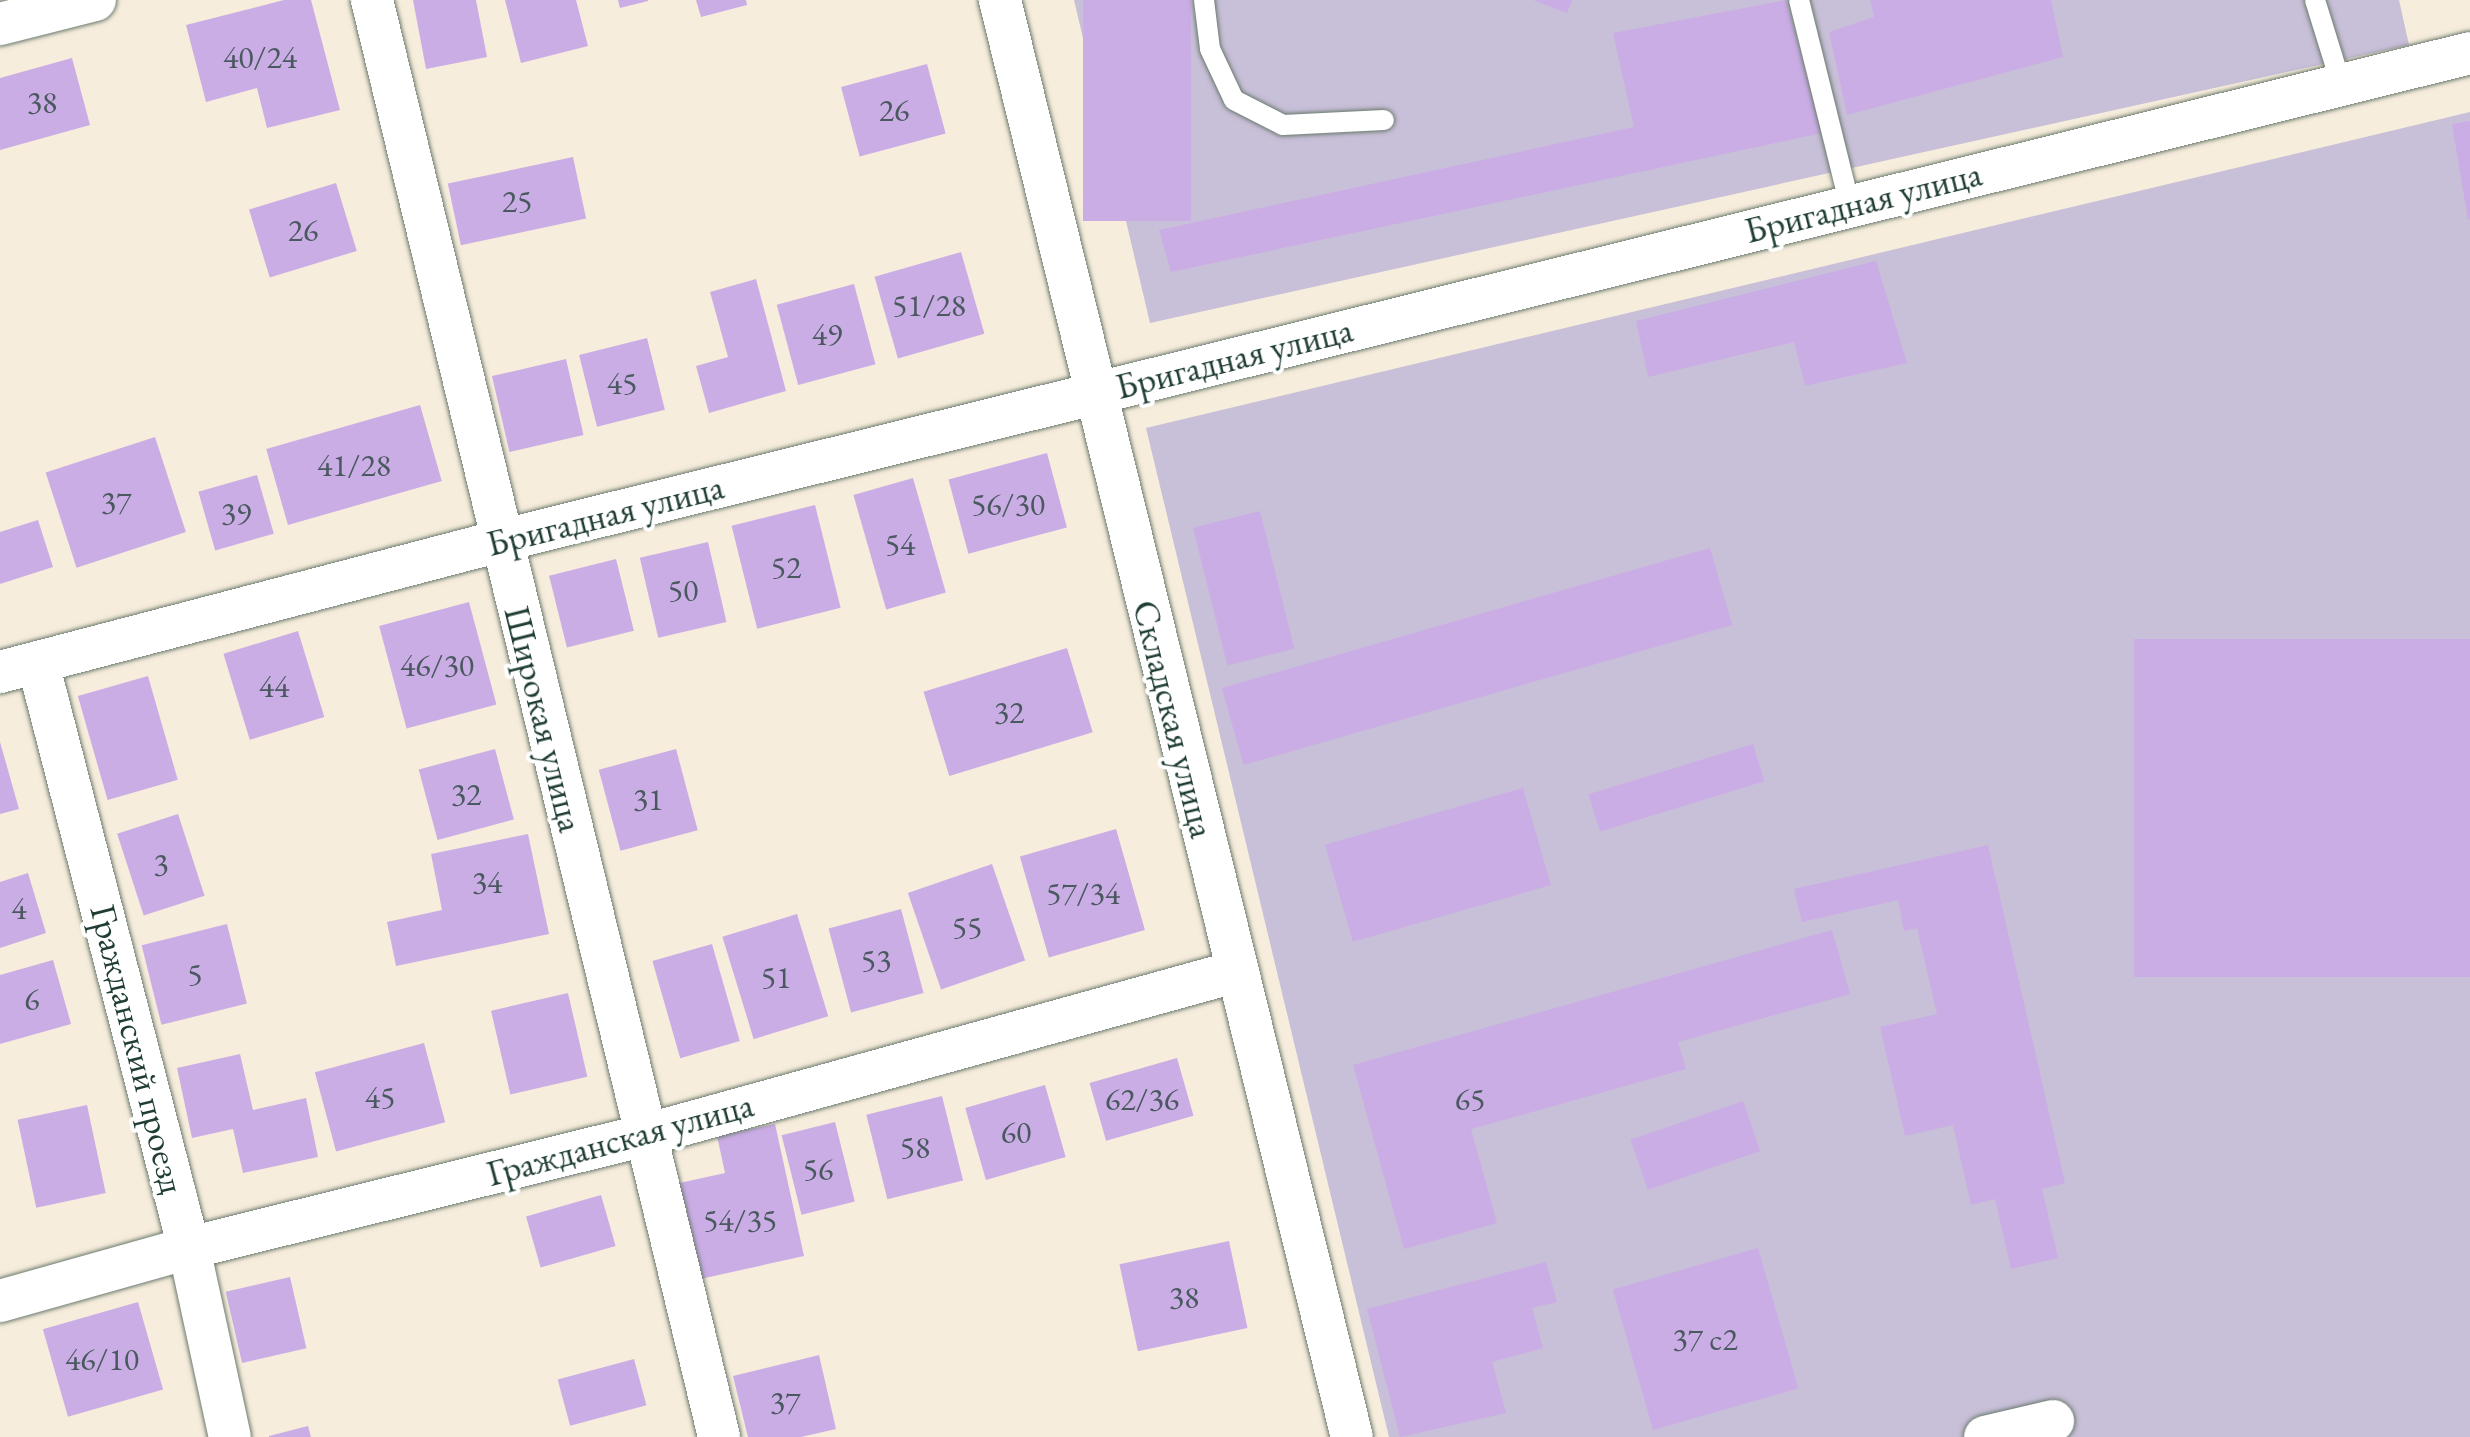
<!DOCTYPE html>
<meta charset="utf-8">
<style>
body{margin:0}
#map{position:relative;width:2470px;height:1437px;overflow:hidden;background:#f7eddc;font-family:"EB Garamond",serif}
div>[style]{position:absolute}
.industrial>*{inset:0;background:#c8bfd8}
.building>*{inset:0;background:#cbade5;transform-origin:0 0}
.roads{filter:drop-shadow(0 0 2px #6b7b6f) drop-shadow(0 0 2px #6b7b6f)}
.lane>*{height:20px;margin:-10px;padding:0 10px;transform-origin:10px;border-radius:10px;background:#fff}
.street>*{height:42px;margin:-21px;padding:0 21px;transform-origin:21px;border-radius:21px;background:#fff}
span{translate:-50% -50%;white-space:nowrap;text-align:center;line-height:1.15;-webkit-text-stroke:8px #fff;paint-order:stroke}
.number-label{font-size:32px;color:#4a5960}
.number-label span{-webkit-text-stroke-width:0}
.street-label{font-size:36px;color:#1f3d34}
</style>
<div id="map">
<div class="industrial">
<div style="clip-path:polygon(1074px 0,2399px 0,2409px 45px,1150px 323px)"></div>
<div style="clip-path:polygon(2470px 112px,2470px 1437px,1389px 1437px,1146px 428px)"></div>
</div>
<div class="building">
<div style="clip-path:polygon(284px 0,311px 0,340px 110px,267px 128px,257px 88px,206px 102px,186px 25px)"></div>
<div style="clip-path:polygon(413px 0,476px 0,487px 57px,426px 69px)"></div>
<div style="clip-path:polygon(505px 0,576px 0,588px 46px,521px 63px)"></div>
<div style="clip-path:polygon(618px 0,648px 0,648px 1px,620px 8px)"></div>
<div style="clip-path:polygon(696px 0,746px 0,747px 5px,701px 17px)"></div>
<div style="left:1083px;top:0;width:108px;height:221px"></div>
<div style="clip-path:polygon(1533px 0,1572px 0,1567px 13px)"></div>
<div style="clip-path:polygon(1786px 0,1822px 133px,1171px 272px,1159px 230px,1634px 127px,1613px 33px)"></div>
<div style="clip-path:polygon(1870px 0,2051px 0,2063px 57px,1847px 115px,1829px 32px,1874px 17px)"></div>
<div style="clip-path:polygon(72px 58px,90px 125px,0 150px,0 78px)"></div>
<div style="left:927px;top:64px;width:72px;height:89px;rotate:75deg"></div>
<div style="clip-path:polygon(2470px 121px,2470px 219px,2468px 220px,2452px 124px)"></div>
<div style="left:573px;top:157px;width:63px;height:128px;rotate:78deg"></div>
<div style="left:336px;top:183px;width:71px;height:91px;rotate:73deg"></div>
<div style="left:961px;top:252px;width:85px;height:90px;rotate:74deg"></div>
<div style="clip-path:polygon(1876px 261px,1907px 363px,1805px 386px,1794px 342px,1648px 377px,1636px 321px)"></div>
<div style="clip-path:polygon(756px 279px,786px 391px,709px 413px,696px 366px,728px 357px,710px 292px)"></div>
<div style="left:854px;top:284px;width:83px;height:80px;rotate:75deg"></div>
<div style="left:647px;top:338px;width:74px;height:70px;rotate:76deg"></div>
<div style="left:566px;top:359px;width:78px;height:76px;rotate:77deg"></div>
<div style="left:420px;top:405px;width:79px;height:160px;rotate:74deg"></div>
<div style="left:155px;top:437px;width:100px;height:115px;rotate:72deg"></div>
<div style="left:1047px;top:453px;width:77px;height:102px;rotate:75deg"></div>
<div style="left:257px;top:475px;width:61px;height:61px;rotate:74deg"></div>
<div style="left:913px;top:478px;width:119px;height:62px;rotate:74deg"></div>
<div style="left:815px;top:505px;width:106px;height:86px;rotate:76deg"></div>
<div style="left:1260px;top:511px;width:142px;height:69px;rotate:76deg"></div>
<div style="clip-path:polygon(38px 520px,53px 567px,0 584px,0 532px)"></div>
<div style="left:708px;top:542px;width:82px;height:70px;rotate:77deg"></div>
<div style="left:1710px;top:548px;width:80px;height:508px;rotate:74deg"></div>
<div style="left:616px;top:559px;width:74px;height:69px;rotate:76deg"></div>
<div style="left:469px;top:602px;width:106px;height:93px;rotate:75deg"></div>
<div style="left:298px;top:631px;width:90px;height:78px;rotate:73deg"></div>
<div style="left:2470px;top:639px;width:338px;height:336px;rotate:90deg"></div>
<div style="left:1067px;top:648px;width:88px;height:150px;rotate:73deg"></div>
<div style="left:148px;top:676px;width:108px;height:73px;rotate:74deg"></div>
<div style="clip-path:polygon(0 742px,19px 809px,0 814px)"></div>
<div style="left:1753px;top:744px;width:39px;height:172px;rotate:73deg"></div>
<div style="left:495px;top:749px;width:73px;height:79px;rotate:75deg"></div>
<div style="left:676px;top:749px;width:84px;height:80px;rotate:75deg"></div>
<div style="left:1523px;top:788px;width:101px;height:206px;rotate:74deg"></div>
<div style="left:178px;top:814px;width:86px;height:64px;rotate:72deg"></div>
<div style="left:1116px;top:829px;width:105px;height:100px;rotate:74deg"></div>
<div style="clip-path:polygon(528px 834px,549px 934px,396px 966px,387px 922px,442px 910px,431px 854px)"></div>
<div style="clip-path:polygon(1988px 845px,2065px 1183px,2042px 1189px,2058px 1258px,2011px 1269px,1995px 1199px,1971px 1205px,1953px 1125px,1905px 1136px,1880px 1027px,1937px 1014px,1917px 928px,1904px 931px,1898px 900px,1802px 922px,1794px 889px)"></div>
<div style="left:992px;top:864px;width:102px;height:89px;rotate:71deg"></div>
<div style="clip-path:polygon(28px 873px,46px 933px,0 948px,0 882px)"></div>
<div style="left:901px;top:909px;width:87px;height:75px;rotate:75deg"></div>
<div style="left:797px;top:914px;width:107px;height:78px;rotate:73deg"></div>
<div style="left:227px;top:924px;width:82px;height:88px;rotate:76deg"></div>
<div style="clip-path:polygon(1832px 930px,1850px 994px,1678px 1042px,1686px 1069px,1471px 1129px,1497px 1223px,1404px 1249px,1353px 1065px)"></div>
<div style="left:712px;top:944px;width:101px;height:62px;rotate:74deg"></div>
<div style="clip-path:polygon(53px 960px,71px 1024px,0 1044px,0 975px)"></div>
<div style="left:568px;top:993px;width:86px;height:79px;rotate:77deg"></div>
<div style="left:424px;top:1043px;width:82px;height:113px;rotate:75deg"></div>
<div style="clip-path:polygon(240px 1054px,253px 1110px,306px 1098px,318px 1157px,243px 1173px,233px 1129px,192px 1138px,177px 1068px)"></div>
<div style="left:1177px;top:1058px;width:60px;height:91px;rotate:74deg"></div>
<div style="left:1045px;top:1085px;width:75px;height:83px;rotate:74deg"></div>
<div style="left:942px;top:1096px;width:87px;height:78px;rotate:76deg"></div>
<div style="left:1743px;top:1101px;width:53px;height:119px;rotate:71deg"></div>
<div style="left:87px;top:1105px;width:90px;height:71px;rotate:78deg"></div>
<div style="left:835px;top:1122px;width:82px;height:55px;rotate:76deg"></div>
<div style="clip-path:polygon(775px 1124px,804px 1256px,696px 1280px,675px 1184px,725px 1173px,717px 1136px)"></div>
<div style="left:601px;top:1195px;width:53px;height:78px;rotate:74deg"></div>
<div style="left:1229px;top:1241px;width:89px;height:112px;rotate:78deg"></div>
<div style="left:1758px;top:1248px;width:146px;height:151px;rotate:74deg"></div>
<div style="clip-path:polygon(1546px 1262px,1557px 1302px,1532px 1308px,1543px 1348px,1492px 1362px,1506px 1413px,1400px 1437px,1367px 1309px)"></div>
<div style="left:290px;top:1277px;width:73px;height:66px;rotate:77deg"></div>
<div style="left:138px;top:1302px;width:91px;height:99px;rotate:74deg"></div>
<div style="clip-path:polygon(819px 1355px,836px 1429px,801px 1437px,748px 1437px,733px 1376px)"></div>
<div style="left:634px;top:1359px;width:48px;height:79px;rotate:75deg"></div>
<div style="clip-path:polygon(308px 1426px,311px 1437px,269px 1437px,269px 1436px)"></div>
</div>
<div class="roads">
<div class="lane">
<div style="left:1204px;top:0;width:49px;rotate:83deg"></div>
<div style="left:1210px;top:49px;width:56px;rotate:64.8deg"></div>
<div style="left:1234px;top:100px;width:55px;rotate:27deg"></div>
<div style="left:1283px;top:125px;width:101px;rotate:-2.8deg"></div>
<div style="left:1799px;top:0;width:212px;rotate:76.1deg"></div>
<div style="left:2315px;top:0;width:88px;rotate:72.8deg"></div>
</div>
<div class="street">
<div style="left:372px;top:0;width:1478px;rotate:76.42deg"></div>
<div style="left:1000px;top:0;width:1479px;rotate:76.24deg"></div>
<div style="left:0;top:24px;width:98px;rotate:-14.2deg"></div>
<div style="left:38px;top:663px;width:604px;rotate:75.53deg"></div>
<div style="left:189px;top:1248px;width:193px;rotate:77.8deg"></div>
<div style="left:0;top:672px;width:517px;rotate:-14.68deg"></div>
<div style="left:500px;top:541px;width:2030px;rotate:-13.91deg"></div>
<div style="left:0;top:1301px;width:196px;rotate:-15.7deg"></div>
<div style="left:189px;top:1248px;width:474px;rotate:-13.9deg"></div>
<div style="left:649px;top:1134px;width:611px;rotate:-15.47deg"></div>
<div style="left:1985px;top:1437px;width:70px;rotate:-13.2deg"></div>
</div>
</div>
<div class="number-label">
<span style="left:260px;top:57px">40/24</span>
<span style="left:42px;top:102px">38</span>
<span style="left:894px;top:110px">26</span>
<span style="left:517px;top:201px">25</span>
<span style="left:303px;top:230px">26</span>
<span style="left:929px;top:305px">51/28</span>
<span style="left:827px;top:334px">49</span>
<span style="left:622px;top:383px">45</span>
<span style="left:354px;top:465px">41/28</span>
<span style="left:116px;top:502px">37</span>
<span style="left:1008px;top:504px">56/30</span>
<span style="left:236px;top:513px">39</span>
<span style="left:900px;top:544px">54</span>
<span style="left:786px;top:567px">52</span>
<span style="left:683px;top:590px">50</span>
<span style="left:437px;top:665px">46/30</span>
<span style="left:274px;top:686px">44</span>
<span style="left:1009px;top:712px">32</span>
<span style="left:466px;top:794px">32</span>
<span style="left:648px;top:799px">31</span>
<span style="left:161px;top:864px">3</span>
<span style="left:487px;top:882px">34</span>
<span style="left:1083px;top:893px">57/34</span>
<span style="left:19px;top:908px">4</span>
<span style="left:967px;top:927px">55</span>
<span style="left:876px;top:960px">53</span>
<span style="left:195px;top:974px">5</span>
<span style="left:776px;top:977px">51</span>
<span style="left:32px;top:999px">6</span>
<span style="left:380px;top:1097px">45</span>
<span style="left:1142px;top:1099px">62/36</span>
<span style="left:1470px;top:1099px">65</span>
<span style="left:1016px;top:1132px">60</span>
<span style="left:915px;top:1147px">58</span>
<span style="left:818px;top:1169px">56</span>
<span style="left:740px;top:1220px">54/35</span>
<span style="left:1184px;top:1297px">38</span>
<span style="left:1705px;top:1339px">37 с2</span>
<span style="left:102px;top:1359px">46/10</span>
<span style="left:785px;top:1402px">37</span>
</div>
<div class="street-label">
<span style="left:1863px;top:202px;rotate:-14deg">Бригадная улица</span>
<span style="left:1234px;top:358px;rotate:-14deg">Бригадная улица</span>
<span style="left:605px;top:515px;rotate:-14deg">Бригадная улица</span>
<span style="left:544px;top:719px;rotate:76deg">Широкая улица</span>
<span style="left:1174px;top:719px;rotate:76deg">Складская улица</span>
<span style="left:138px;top:1049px;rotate:76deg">Гражданский проезд</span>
<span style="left:620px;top:1139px;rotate:-15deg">Гражданская улица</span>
</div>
</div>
